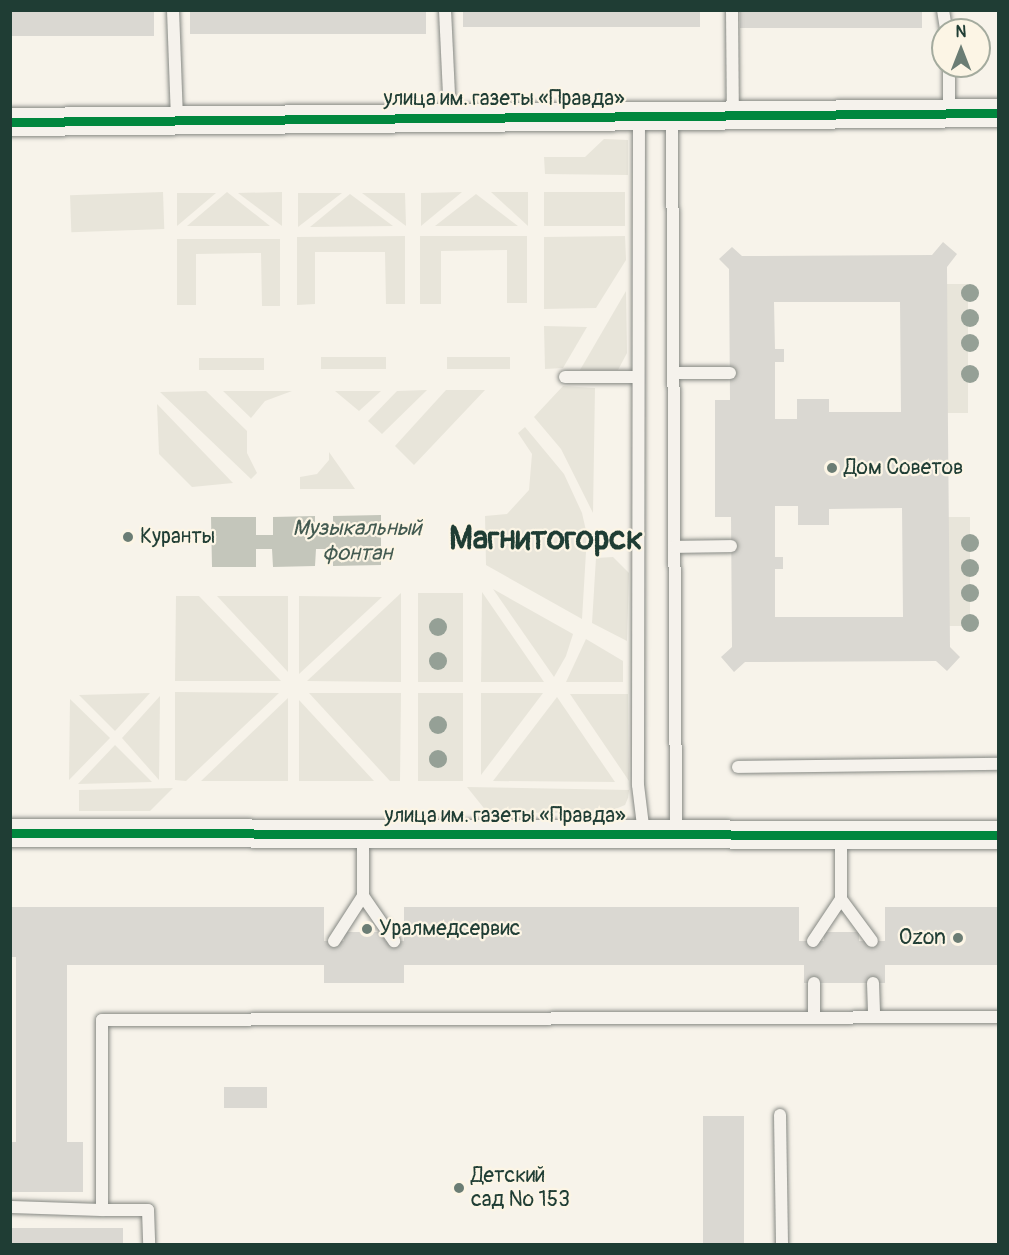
<!DOCTYPE html>
<meta charset="utf-8">
<style>
body{margin:0}
#map{position:relative;width:1009px;height:1255px;overflow:hidden;background:#f7f3ea;font-family:Pangolin,sans-serif}
div>[style]{position:absolute}
.green>*{inset:0;background:#e8e5da;transform-origin:0 0}
.water>*{inset:0;background:#c4c6bb}
.building>*{inset:0;background:#dad8d2;transform-origin:0 0}
.roads{filter:drop-shadow(0 0 2px #868984) drop-shadow(0 0 2px #868984)}
.service>*{height:12px;margin:-6px;padding:0 6px;transform-origin:6px;border-radius:6px;background:#f5f2ec}
.tertiary>*{height:28px;margin:-14px;padding:0 14px;transform-origin:14px;border-radius:14px;background:#f5f2ec}
.cycleway>*{height:9px;margin:-4.5px;padding:0 4.5px;transform-origin:4.5px;border-radius:4.5px;background:#00873e}
.trees>*{width:18px;height:18px;margin:-9px;border-radius:50%;background:#95a096}
.dots>*{width:16px;height:16px;translate:-50% -50%;box-sizing:border-box;border:3px solid #fcf5e5;border-radius:50%}
span{translate:-50% -50%;white-space:nowrap;text-align:center;line-height:1.15;-webkit-text-stroke:4.5px #fcf5e5;paint-order:stroke}
.street-label{font-size:21px;color:#1f3d34}
.poi-label{font-size:21px;color:#1f3d34}
.left{translate:0 -50%;text-align:left}
.right{translate:-100% -50%;text-align:right}
.water-label{font-size:22px;color:#435a51;font-style:italic}
.town-label{font-size:33px;color:#1f3d34;font-weight:700}
.frame{position:absolute;inset:0;border:12px solid #1f3d34;pointer-events:none}
.north{position:absolute;left:931px;top:18px;width:60px;height:60px;box-sizing:border-box;background:#fcf5e5;border:2px solid #a4ab9e;border-radius:50%;rotate:0deg;font-size:16px;font-weight:700;line-height:24px;text-align:center;color:#1f3d34}
.north::after{content:'';display:block;margin:auto;width:21px;height:27px;background:#6b7d74;clip-path:polygon(50% 0,100% 100%,50% 72%,0 100%)}
</style>
<div id="map">
<div class="green">
<div style="clip-path:polygon(604px 139px,628px 140px,628px 175px,545px 174px,544px 157px,585px 157px)"></div>
<div style="left:163px;top:192px;width:37px;height:93px;rotate:88deg"></div>
<div style="clip-path:polygon(227px 192px,270px 226px,187px 226px)"></div>
<div style="clip-path:polygon(282px 192px,282px 226px,238px 193px)"></div>
<div style="clip-path:polygon(462px 192px,421px 226px,421px 193px)"></div>
<div style="clip-path:polygon(491px 192px,528px 192px,528px 226px)"></div>
<div style="left:544px;top:192px;width:81px;height:34px"></div>
<div style="clip-path:polygon(177px 193px,216px 193px,177px 226px)"></div>
<div style="clip-path:polygon(298px 193px,342px 193px,298px 227px)"></div>
<div style="clip-path:polygon(362px 193px,405px 193px,406px 226px)"></div>
<div style="clip-path:polygon(350px 194px,393px 226px,310px 227px)"></div>
<div style="clip-path:polygon(476px 194px,518px 226px,435px 226px)"></div>
<div style="clip-path:polygon(405px 236px,405px 304px,386px 304px,385px 252px,315px 252px,315px 304px,297px 305px,297px 237px)"></div>
<div style="clip-path:polygon(420px 236px,527px 236px,527px 303px,507px 303px,507px 250px,441px 251px,441px 304px,420px 304px)"></div>
<div style="clip-path:polygon(625px 236px,626px 260px,596px 308px,544px 309px,544px 237px)"></div>
<div style="clip-path:polygon(177px 239px,280px 239px,280px 306px,262px 306px,261px 253px,196px 254px,196px 305px,177px 305px)"></div>
<div style="left:947px;top:284px;width:21px;height:129px"></div>
<div style="clip-path:polygon(626px 291px,627px 353px,618px 370px,580px 370px)"></div>
<div style="clip-path:polygon(544px 326px,587px 327px,563px 368px,545px 369px)"></div>
<div style="left:321px;top:357px;width:65px;height:12px"></div>
<div style="left:510px;top:357px;width:12px;height:63px;rotate:90deg"></div>
<div style="left:264px;top:358px;width:12px;height:65px;rotate:90deg"></div>
<div style="clip-path:polygon(563px 386px,595px 388px,593px 513px,561px 449px,534px 417px)"></div>
<div style="clip-path:polygon(427px 390px,382px 434px,368px 421px,397px 391px)"></div>
<div style="clip-path:polygon(446px 390px,485px 390px,414px 465px,395px 446px)"></div>
<div style="clip-path:polygon(206px 391px,247px 431px,247px 453px,257px 473px,251px 479px,160px 392px)"></div>
<div style="clip-path:polygon(223px 391px,292px 391px,265px 401px,251px 418px)"></div>
<div style="clip-path:polygon(335px 391px,381px 391px,359px 411px)"></div>
<div style="clip-path:polygon(157px 404px,233px 483px,192px 487px,159px 454px)"></div>
<div style="clip-path:polygon(525px 427px,564px 474px,582px 513px,587px 535px,582px 619px,486px 565px,485px 516px,507px 514px,529px 490px,532px 454px,518px 433px)"></div>
<div style="clip-path:polygon(329px 452px,355px 489px,300px 489px,300px 477px,317px 474px,329px 460px)"></div>
<div style="left:948px;top:517px;width:22px;height:109px"></div>
<div style="clip-path:polygon(613px 557px,629px 573px,627px 641px,592px 623px,596px 558px)"></div>
<div style="clip-path:polygon(493px 589px,573px 634px,566px 656px,554px 677px)"></div>
<div style="clip-path:polygon(482px 592px,544px 682px,481px 682px)"></div>
<div style="clip-path:polygon(401px 593px,401px 682px,307px 681px)"></div>
<div style="left:418px;top:593px;width:45px;height:89px"></div>
<div style="clip-path:polygon(176px 596px,199px 596px,281px 681px,175px 681px)"></div>
<div style="clip-path:polygon(217px 596px,288px 596px,288px 672px)"></div>
<div style="clip-path:polygon(299px 596px,382px 597px,299px 674px)"></div>
<div style="clip-path:polygon(586px 639px,623px 661px,623px 682px,566px 682px)"></div>
<div style="clip-path:polygon(175px 692px,279px 693px,186px 781px,175px 780px)"></div>
<div style="clip-path:polygon(150px 693px,115px 731px,79px 695px)"></div>
<div style="clip-path:polygon(309px 693px,401px 693px,400px 781px,390px 781px)"></div>
<div style="left:418px;top:693px;width:45px;height:88px"></div>
<div style="clip-path:polygon(481px 693px,543px 693px,481px 775px)"></div>
<div style="clip-path:polygon(570px 694px,628px 694px,629px 781px)"></div>
<div style="clip-path:polygon(160px 696px,159px 780px,122px 738px)"></div>
<div style="clip-path:polygon(557px 697px,615px 782px,493px 781px)"></div>
<div style="clip-path:polygon(288px 698px,288px 781px,201px 781px)"></div>
<div style="clip-path:polygon(70px 699px,110px 738px,69px 780px)"></div>
<div style="clip-path:polygon(299px 700px,374px 781px,299px 781px)"></div>
<div style="clip-path:polygon(115px 745px,152px 782px,78px 784px)"></div>
<div style="clip-path:polygon(467px 787px,629px 790px,628px 798px,625px 805px,603px 814px,487px 812px)"></div>
<div style="clip-path:polygon(173px 788px,150px 811px,79px 811px,79px 790px)"></div>
</div>
<div class="water">
<div style="clip-path:polygon(381px 515px,381px 565px,333px 566px,333px 549px,316px 549px,315px 566px,273px 567px,272px 549px,256px 549px,256px 567px,212px 567px,211px 517px,256px 517px,256px 535px,273px 535px,273px 517px,315px 516px,315px 534px,333px 534px,333px 516px)"></div>
</div>
<div class="building">
<div style="left:10px;top:10px;width:144px;height:26px"></div>
<div style="left:190px;top:10px;width:236px;height:24px"></div>
<div style="left:463px;top:10px;width:237px;height:17px"></div>
<div style="left:740px;top:10px;width:182px;height:18px"></div>
<div style="clip-path:polygon(evenodd,943px 242px,957px 254px,947px 267px,948px 430px,950px 647px,960px 657px,947px 671px,936px 661px,745px 662px,734px 672px,721px 657px,732px 647px,731px 517px,715px 517px,715px 400px,730px 400px,729px 269px,719px 259px,732px 247px,742px 256px,932px 255px,943px 242px,774px 302px,900px 302px,901px 412px,829px 412px,829px 399px,797px 399px,797px 419px,775px 419px,775px 362px,784px 362px,784px 349px,775px 349px,774px 302px,943px 242px,775px 506px,798px 506px,798px 525px,829px 525px,829px 509px,902px 508px,903px 617px,775px 617px,775px 569px,783px 569px,783px 557px,775px 557px,775px 506px)"></div>
<div style="left:122px;top:532px;width:12px;height:10px"></div>
<div style="clip-path:polygon(10px 907px,324px 907px,324px 941px,344px 941px,344px 932px,385px 932px,385px 941px,404px 941px,404px 907px,799px 907px,799px 941px,824px 941px,824px 932px,859px 932px,859px 941px,885px 941px,885px 907px,998px 907px,998px 965px,885px 965px,885px 983px,804px 983px,804px 965px,404px 965px,404px 983px,324px 983px,324px 965px,67px 965px,67px 1142px,83px 1142px,83px 1192px,10px 1192px,10px 1142px,16px 1142px,16px 957px,10px 957px)"></div>
<div style="left:224px;top:1087px;width:43px;height:21px"></div>
<div style="left:703px;top:1116px;width:41px;height:128px"></div>
<div style="left:10px;top:1228px;width:113px;height:16px"></div>
</div>
<div class="roads">
<div class="service">
<div style="left:173px;top:10px;width:110px;rotate:87.9deg"></div>
<div style="left:445px;top:10px;width:108px;rotate:87.3deg"></div>
<div style="left:732px;top:10px;width:105px;rotate:89.5deg"></div>
<div style="left:943px;top:10px;width:20px;rotate:81deg"></div>
<div style="left:949px;top:66px;width:47px;rotate:90deg"></div>
<div style="left:639px;top:116px;width:669px;rotate:90.09deg"></div>
<div style="left:638px;top:785px;width:49px;rotate:83deg"></div>
<div style="left:672px;top:116px;width:718px;rotate:89.68deg"></div>
<div style="left:673px;top:373px;width:57px"></div>
<div style="left:565px;top:377px;width:73px"></div>
<div style="left:674px;top:547px;width:57px;rotate:-1deg"></div>
<div style="left:738px;top:767px;width:260px;rotate:-0.7deg"></div>
<div style="left:363px;top:896px;width:55px;rotate:55.4deg"></div>
<div style="left:841px;top:899px;width:52px;rotate:53.6deg"></div>
<div style="left:334px;top:941px;width:54px;rotate:-57.2deg"></div>
<div style="left:363px;top:896px;width:62px;rotate:-90deg"></div>
<div style="left:813px;top:941px;width:50px;rotate:-56.3deg"></div>
<div style="left:841px;top:899px;width:65px;rotate:-90deg"></div>
<div style="left:814px;top:983px;width:33px;rotate:90deg"></div>
<div style="left:873px;top:983px;width:33px;rotate:88deg"></div>
<div style="left:780px;top:1115px;width:129px;rotate:89.1deg"></div>
<div style="left:10px;top:1207px;width:92px;rotate:1.9deg"></div>
<div style="left:102px;top:1210px;width:190px;rotate:-90deg"></div>
<div style="left:102px;top:1020px;width:896px;rotate:-0.19deg"></div>
<div style="left:102px;top:1210px;width:46px"></div>
<div style="left:148px;top:1210px;width:34px;rotate:88deg"></div>
</div>
<div class="tertiary">
<div style="left:10px;top:122px;width:988px;rotate:-0.52deg"></div>
<div style="left:10px;top:833px;width:988px;rotate:0.12deg"></div>
</div>
</div>
<div class="cycleway">
<div style="left:10px;top:122px;width:988px;rotate:-0.52deg"></div>
<div style="left:10px;top:833px;width:988px;rotate:0.12deg"></div>
</div>
<div class="trees">
<div style="left:970px;top:293px"></div>
<div style="left:970px;top:318px"></div>
<div style="left:970px;top:343px"></div>
<div style="left:970px;top:374px"></div>
<div style="left:970px;top:543px"></div>
<div style="left:970px;top:568px"></div>
<div style="left:970px;top:593px"></div>
<div style="left:970px;top:623px"></div>
<div style="left:438px;top:627px"></div>
<div style="left:438px;top:661px"></div>
<div style="left:438px;top:725px"></div>
<div style="left:438px;top:759px"></div>
</div>
<div class="dots">
<div style="left:832px;top:468px;background:#6b7d74"></div>
<div style="left:128px;top:537px;background:#6b7d74"></div>
<div style="left:367px;top:929px;background:#6b7d74"></div>
<div style="left:958px;top:938px;background:#6b7d74"></div>
<div style="left:459px;top:1188px;background:#6b7d74"></div>
</div>
<div class="street-label">
<span style="left:504px;top:99px">улица им. газеты «Правда»</span>
<span style="left:505px;top:816px">улица им. газеты «Правда»</span>
</div>
<div class="poi-label">
<span class="left" style="left:844px;top:468px">Дом Советов</span>
<span class="left" style="left:140px;top:537px">Куранты</span>
<span class="left" style="left:379px;top:929px">Уралмедсервис</span>
<span class="right" style="left:946px;top:938px">Ozon</span>
<span class="left" style="left:471px;top:1188px">Детский<br>сад № 153</span>
</div>
<div class="water-label">
<span style="left:357px;top:541px">Музыкальный<br>фонтан</span>
</div>
<div class="town-label">
<span style="left:546px;top:539px">Магнитогорск</span>
</div>
<div class="frame"></div>
<div class="north">N</div>
</div>
